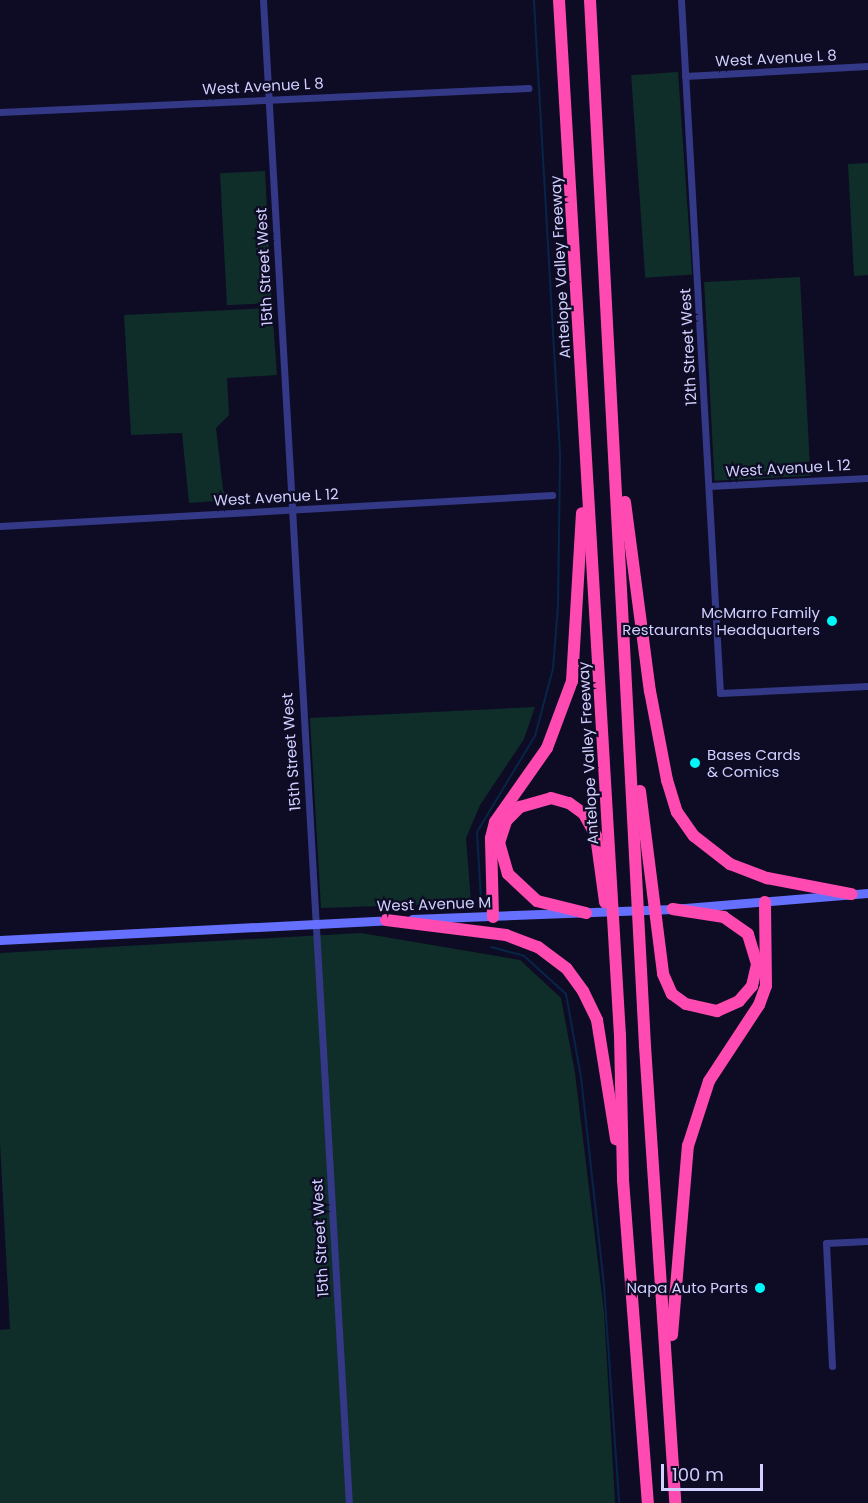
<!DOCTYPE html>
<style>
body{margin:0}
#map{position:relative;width:868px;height:1503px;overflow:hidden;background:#0e0c24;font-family:Poppins,sans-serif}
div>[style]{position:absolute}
.green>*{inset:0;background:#0f2e2a;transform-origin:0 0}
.stream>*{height:2px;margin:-1px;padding:0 1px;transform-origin:1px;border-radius:1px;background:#072548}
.street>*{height:7px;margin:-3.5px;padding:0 3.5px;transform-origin:3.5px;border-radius:3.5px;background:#333887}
.secondary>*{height:9px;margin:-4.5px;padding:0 4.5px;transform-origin:4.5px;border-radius:4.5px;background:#6670ff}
.highway>*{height:12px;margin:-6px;padding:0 6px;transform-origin:6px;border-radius:6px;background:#ff4ab1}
.dots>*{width:16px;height:16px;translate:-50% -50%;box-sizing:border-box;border:3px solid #0e0c24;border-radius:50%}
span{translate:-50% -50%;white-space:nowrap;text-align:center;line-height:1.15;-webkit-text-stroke:4.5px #0e0c24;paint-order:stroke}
.street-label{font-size:15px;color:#d0cfff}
.poi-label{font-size:15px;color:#d0cfff}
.right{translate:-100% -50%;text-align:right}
.left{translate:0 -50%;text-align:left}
.scale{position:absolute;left:661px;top:1464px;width:102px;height:27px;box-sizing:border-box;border:3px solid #d0cfff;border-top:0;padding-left:8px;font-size:18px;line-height:21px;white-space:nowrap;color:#d0cfff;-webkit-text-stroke:4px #0e0c24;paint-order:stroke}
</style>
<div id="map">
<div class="green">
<div style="left:678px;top:72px;width:203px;height:47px;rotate:86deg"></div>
<div style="clip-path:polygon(868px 163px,868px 275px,854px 276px,848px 164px)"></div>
<div style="left:265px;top:171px;width:132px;height:45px;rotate:87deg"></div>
<div style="left:800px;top:277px;width:199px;height:96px;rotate:87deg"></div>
<div style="clip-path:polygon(272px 308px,277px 375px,227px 378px,229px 415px,216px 428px,223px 490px,230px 500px,189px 503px,182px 433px,131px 435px,124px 315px)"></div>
<div style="clip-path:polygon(535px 707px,524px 739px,480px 805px,466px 838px,471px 903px,321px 908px,310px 718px)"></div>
<div style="clip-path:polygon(361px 933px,520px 960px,561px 998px,575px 1073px,604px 1312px,615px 1503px,0 1503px,0 1330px,10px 1329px,0 1143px,0 953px)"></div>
</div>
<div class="stream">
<div style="left:481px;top:898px;width:66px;rotate:-93.5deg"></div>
<div style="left:477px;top:832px;width:112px;rotate:-58.9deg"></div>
<div style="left:535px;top:736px;width:69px;rotate:-75deg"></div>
<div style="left:553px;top:669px;width:64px;rotate:-85.5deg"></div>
<div style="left:558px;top:605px;width:152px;rotate:-89.2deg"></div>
<div style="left:560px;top:453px;width:454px;rotate:-93.3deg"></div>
<div style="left:491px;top:947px;width:34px;rotate:15deg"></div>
<div style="left:524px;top:956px;width:57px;rotate:42.1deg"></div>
<div style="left:566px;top:994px;width:84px;rotate:79.8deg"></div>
<div style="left:581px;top:1077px;width:210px;rotate:83.7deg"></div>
<div style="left:604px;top:1286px;width:218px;rotate:86deg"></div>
</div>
<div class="street">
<div style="left:263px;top:0;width:1505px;rotate:86.73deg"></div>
<div style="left:681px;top:0;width:694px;rotate:86.78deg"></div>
<div style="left:720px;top:693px;width:148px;rotate:-2.7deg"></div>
<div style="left:685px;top:76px;width:183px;rotate:-3.1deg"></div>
<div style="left:0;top:112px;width:529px;rotate:-2.6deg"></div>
<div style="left:709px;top:486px;width:159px;rotate:-2.9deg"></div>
<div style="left:0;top:526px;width:553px;rotate:-3.21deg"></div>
<div style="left:832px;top:1366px;width:123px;rotate:-92.8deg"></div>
<div style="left:826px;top:1243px;width:42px;rotate:-2.7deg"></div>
</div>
<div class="secondary">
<div style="left:412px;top:919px;width:261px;rotate:-2.2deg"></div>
<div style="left:673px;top:909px;width:196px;rotate:-4.7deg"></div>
<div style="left:0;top:940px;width:394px;rotate:-2.9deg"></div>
</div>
<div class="highway">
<div style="left:559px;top:0;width:1037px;rotate:86.63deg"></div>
<div style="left:620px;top:1035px;width:145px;rotate:88.8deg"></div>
<div style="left:623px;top:1180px;width:324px;rotate:85.6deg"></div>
<div style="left:590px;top:0;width:1047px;rotate:86.99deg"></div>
<div style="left:645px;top:1046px;width:458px;rotate:86.2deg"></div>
<div style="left:625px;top:502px;width:191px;rotate:82.5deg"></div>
<div style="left:650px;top:691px;width:91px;rotate:79.2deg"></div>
<div style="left:667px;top:780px;width:34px;rotate:73deg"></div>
<div style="left:677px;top:812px;width:29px;rotate:55deg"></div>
<div style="left:694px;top:836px;width:46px;rotate:37.9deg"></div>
<div style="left:730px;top:864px;width:40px;rotate:21deg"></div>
<div style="left:767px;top:878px;width:86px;rotate:10.8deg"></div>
<div style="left:640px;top:791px;width:184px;rotate:82.8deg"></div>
<div style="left:663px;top:974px;width:22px;rotate:66deg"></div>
<div style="left:672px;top:994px;width:17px;rotate:36deg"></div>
<div style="left:686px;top:1004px;width:32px;rotate:13deg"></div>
<div style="left:717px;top:1011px;width:24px;rotate:-24deg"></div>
<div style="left:739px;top:1001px;width:20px;rotate:-49deg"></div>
<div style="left:752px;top:986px;width:23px;rotate:-77deg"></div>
<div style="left:757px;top:964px;width:31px;rotate:-107deg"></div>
<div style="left:748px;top:934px;width:29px;rotate:-145deg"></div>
<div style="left:724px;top:917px;width:52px;rotate:-171.1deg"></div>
<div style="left:586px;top:913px;width:50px;rotate:-166.2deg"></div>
<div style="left:537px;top:901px;width:40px;rotate:-137deg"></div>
<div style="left:508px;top:874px;width:32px;rotate:-106deg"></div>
<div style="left:499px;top:843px;width:23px;rotate:-72deg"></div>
<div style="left:506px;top:821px;width:20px;rotate:-45deg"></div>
<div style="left:520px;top:807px;width:32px;rotate:-16deg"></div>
<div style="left:551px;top:798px;width:19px;rotate:16deg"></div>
<div style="left:569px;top:803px;width:19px;rotate:36deg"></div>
<div style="left:584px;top:814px;width:25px;rotate:61deg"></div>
<div style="left:596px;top:836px;width:67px;rotate:82.2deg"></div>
<div style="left:493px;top:917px;width:79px;rotate:-91.5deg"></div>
<div style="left:491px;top:838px;width:16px;rotate:-76deg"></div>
<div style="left:495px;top:822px;width:90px;rotate:-54.9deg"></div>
<div style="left:547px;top:748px;width:72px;rotate:-69.5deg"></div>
<div style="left:572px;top:681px;width:168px;rotate:-86.6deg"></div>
<div style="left:386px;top:920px;width:121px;rotate:7.1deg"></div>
<div style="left:506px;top:935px;width:34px;rotate:21deg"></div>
<div style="left:538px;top:947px;width:36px;rotate:37deg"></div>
<div style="left:567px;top:969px;width:27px;rotate:54deg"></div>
<div style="left:583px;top:991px;width:32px;rotate:64deg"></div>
<div style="left:597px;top:1020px;width:121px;rotate:80.9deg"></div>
<div style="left:672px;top:1335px;width:190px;rotate:-85.2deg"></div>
<div style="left:688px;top:1146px;width:68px;rotate:-72.1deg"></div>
<div style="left:709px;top:1081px;width:91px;rotate:-56.7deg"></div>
<div style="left:759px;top:1005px;width:20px;rotate:-70deg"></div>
<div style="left:766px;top:986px;width:84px;rotate:-90.7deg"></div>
</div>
<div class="dots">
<div style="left:832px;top:621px;background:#00f8fa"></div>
<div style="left:695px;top:763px;background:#00f8fa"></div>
<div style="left:760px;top:1288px;background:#00f8fa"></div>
</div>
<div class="street-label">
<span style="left:776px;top:58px;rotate:-3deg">West Avenue L 8</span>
<span style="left:263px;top:86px;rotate:-3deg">West Avenue L 8</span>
<span style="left:264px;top:267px;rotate:-93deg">15th Street West</span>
<span style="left:560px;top:267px;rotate:-93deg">Antelope Valley Freeway</span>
<span style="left:688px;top:347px;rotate:-93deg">12th Street West</span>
<span style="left:788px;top:468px;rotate:-3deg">West Avenue L 12</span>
<span style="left:276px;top:497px;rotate:-3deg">West Avenue L 12</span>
<span style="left:291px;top:752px;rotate:-94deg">15th Street West</span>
<span style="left:588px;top:753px;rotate:-93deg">Antelope Valley Freeway</span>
<span style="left:434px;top:904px;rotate:-2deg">West Avenue M</span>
<span style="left:320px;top:1238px;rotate:-93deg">15th Street West</span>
</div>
<div class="poi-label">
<span class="right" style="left:820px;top:621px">McMarro Family<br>Restaurants Headquarters</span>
<span class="left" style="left:707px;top:763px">Bases Cards<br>&amp; Comics</span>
<span class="right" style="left:748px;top:1288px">Napa Auto Parts</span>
</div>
<div class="scale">100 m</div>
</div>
